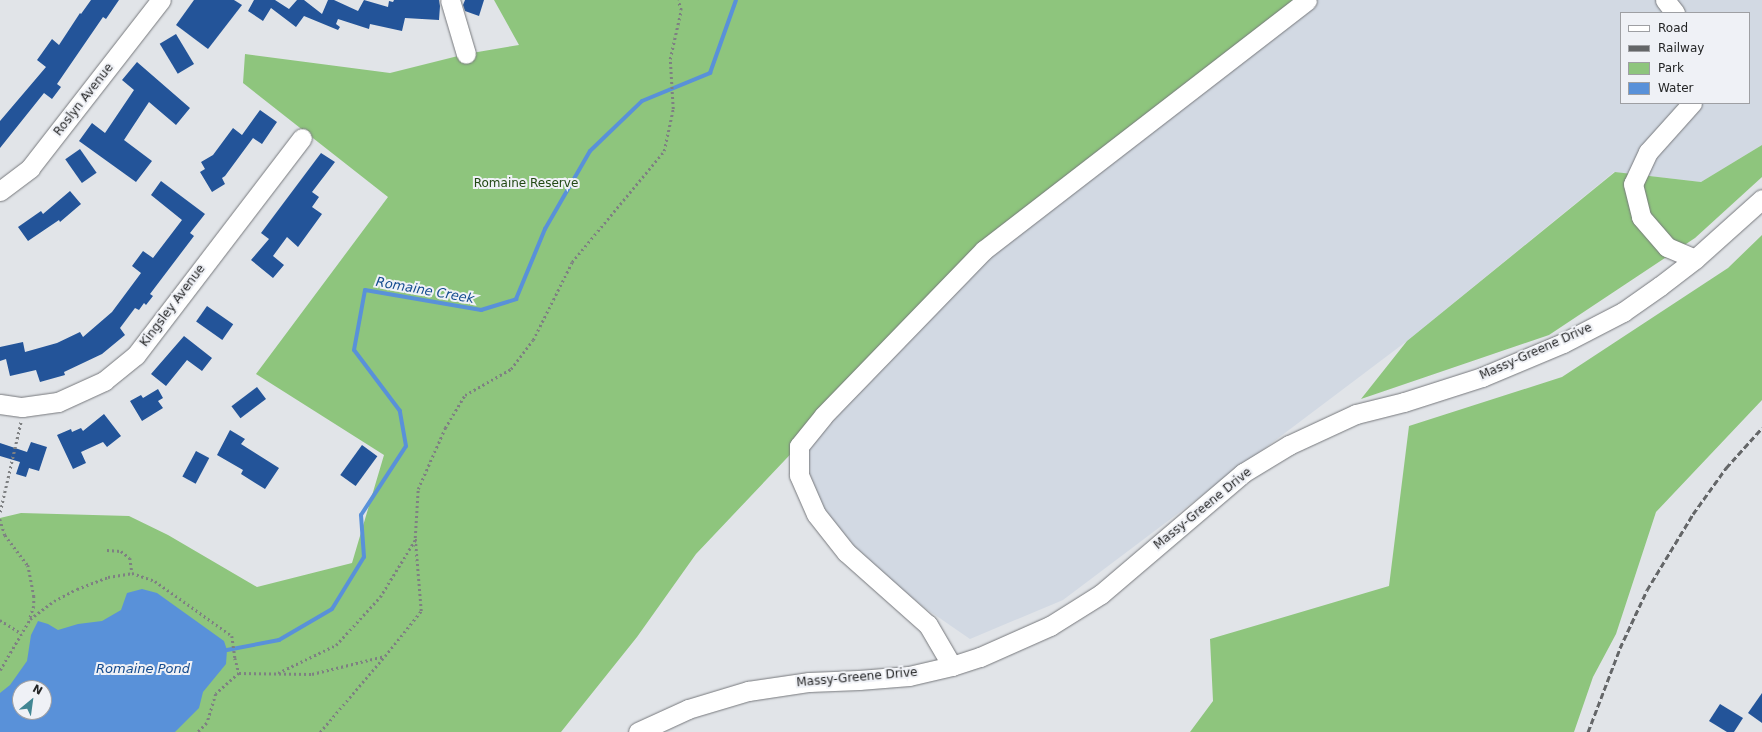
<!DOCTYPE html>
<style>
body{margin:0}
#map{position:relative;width:1762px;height:732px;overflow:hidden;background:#e1e4e8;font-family:"DejaVu Sans",sans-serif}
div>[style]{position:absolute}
.built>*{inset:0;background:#d2d9e3}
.green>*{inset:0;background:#8ec57d}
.water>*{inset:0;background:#5991d9}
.stream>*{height:4px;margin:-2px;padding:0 2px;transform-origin:2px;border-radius:2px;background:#5991d9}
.building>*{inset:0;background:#235499;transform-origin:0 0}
.path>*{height:2.5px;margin-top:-1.25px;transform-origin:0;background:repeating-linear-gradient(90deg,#7e8082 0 2px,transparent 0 5px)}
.roads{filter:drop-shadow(0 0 1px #76787c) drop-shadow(0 0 1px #76787c)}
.minor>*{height:19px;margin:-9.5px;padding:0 9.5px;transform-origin:9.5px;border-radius:9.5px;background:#fff}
.rail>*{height:3px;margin-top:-1.5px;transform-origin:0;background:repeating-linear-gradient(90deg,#646668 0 6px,transparent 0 9px)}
span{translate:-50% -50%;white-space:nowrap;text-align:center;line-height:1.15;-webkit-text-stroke:4px #eff1f6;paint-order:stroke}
.street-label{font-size:12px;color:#242526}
.park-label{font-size:12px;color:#224914}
.water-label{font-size:13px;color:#144b8e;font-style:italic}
.legend{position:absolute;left:1620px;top:12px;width:130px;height:92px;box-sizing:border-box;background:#eff1f6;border:1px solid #9e9fa3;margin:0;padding:5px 7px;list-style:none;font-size:12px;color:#242526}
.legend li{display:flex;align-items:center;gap:8px;height:20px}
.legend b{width:20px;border:1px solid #9e9fa3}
.north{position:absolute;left:12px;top:680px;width:40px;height:40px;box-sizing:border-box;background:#eff1f6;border:1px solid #9e9fa3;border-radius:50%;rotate:29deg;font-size:11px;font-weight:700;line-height:16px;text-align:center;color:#242526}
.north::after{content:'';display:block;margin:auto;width:14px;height:18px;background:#418693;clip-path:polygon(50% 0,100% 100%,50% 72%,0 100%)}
</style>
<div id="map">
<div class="built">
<div style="clip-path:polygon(evenodd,1308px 0,1762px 0,1762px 145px,1701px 182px,1614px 172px,1407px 341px,1063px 600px,970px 639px,925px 608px,852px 549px,823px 514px,810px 475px,808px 447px,823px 416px,984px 250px,1308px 0,1621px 13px,1749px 13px,1749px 103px,1621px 103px,1621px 13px)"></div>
</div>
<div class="green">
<div style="clip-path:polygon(evenodd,494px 0,1307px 0,984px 250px,696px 554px,637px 637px,561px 732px,0 732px,0 518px,21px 513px,129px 516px,168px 535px,257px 587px,352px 563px,384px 455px,256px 374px,388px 197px,243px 83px,245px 54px,390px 73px,466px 54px,519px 45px,494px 0,20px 688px,44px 688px,44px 712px,20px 712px,20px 688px)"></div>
<div style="clip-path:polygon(1762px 145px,1762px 177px,1695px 238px,1549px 335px,1361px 399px,1407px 341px,1615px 172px,1701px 182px)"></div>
<div style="clip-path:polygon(1762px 235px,1762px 400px,1656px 512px,1616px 634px,1593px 677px,1574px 732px,1190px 732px,1213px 701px,1210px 639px,1389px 586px,1409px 426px,1562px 377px,1728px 268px)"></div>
</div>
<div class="water">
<div style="clip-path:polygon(evenodd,142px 589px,157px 593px,224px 641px,227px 650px,226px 664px,203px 692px,199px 708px,175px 732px,0 732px,0 693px,10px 685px,27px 661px,31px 635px,38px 621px,48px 624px,58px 630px,78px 624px,102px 621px,121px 610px,127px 593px,142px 589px,20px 688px,44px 688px,44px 712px,20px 712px,20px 688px)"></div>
</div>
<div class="stream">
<div style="left:227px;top:650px;width:53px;rotate:-10.9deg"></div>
<div style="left:279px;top:640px;width:61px;rotate:-30.3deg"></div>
<div style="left:332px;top:609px;width:61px;rotate:-58.4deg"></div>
<div style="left:364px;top:557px;width:42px;rotate:-94.1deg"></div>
<div style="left:361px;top:515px;width:82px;rotate:-56.9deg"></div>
<div style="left:406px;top:446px;width:36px;rotate:-100deg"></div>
<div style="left:400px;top:411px;width:76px;rotate:-127deg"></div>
<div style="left:354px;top:350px;width:61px;rotate:-79.6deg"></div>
<div style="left:365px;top:290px;width:118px;rotate:9.8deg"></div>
<div style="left:481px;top:310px;width:37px;rotate:-17deg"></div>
<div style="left:516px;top:299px;width:76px;rotate:-67.5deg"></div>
<div style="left:545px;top:229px;width:90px;rotate:-60deg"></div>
<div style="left:590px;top:151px;width:72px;rotate:-43.9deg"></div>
<div style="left:642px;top:101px;width:74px;rotate:-22.4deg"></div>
<div style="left:710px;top:73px;width:77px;rotate:-70.4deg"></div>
</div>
<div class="building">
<div style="clip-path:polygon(91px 0,119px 0,106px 19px,103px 17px,57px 84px,61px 87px,52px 99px,44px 93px,0 148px,0 121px,46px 67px,37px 60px,52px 39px,59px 45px,80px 13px,81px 14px)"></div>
<div style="clip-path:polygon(194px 0,234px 0,242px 5px,208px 49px,176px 25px)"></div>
<div style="clip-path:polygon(254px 0,275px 0,289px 9px,297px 0,304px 0,322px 14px,328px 0,334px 0,358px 11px,364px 0,388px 7px,389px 1px,393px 2px,394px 0,439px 0,440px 6px,439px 20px,405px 18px,402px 31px,370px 24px,369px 29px,338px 19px,336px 24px,340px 27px,338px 30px,304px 16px,296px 27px,271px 8px,263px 21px,248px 11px)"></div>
<div style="clip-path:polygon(465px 0,484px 0,479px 16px,465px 11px,463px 5px)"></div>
<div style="left:176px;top:34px;width:35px;height:19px;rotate:59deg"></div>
<div style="clip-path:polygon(137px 62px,190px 108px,176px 125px,149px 102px,124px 140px,152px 161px,136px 182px,79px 141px,92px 123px,105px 133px,134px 90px,122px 80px)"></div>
<div style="clip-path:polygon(260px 110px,277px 122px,262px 144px,253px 138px,225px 176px,222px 178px,225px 184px,212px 192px,200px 172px,205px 169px,201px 162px,213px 155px,233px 128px,242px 135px)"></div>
<div style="left:80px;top:149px;width:29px;height:18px;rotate:55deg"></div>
<div style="clip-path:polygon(321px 153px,335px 162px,312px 192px,319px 197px,312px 207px,322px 214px,298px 247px,287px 237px,273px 256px,284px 265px,273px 278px,251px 260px,269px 239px,261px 233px)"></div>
<div style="clip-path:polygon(161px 181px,205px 214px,190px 233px,194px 236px,150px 294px,153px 296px,146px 305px,144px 303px,139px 310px,135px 308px,120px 328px,125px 335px,102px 354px,64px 372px,65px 375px,40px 382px,36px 370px,10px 376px,6px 359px,0 361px,0 347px,23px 342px,25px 352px,57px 343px,80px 332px,83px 337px,112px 312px,141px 273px,132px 266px,143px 251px,153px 258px,182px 220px,151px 195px)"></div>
<div style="clip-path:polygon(70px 191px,81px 204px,60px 222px,59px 220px,28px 241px,18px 227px,41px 211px,43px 214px)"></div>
<div style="left:207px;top:306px;width:32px;height:19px;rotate:35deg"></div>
<div style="clip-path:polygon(184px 336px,212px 358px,202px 371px,187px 360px,166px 386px,151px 374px)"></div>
<div style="left:257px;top:387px;width:15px;height:32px;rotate:53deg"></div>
<div style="clip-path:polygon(158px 389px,163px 398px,158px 401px,163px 408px,142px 421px,130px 401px,141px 395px,143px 398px)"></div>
<div style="clip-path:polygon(104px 414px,121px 436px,107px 447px,103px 442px,81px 452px,86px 463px,73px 469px,57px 435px,71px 429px,72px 432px,81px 428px,83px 431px)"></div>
<div style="clip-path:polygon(230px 430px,245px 439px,241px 444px,279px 468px,265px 489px,241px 474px,243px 470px,217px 455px)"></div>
<div style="clip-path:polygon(31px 442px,47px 447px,39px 471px,29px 468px,26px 477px,16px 474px,20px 462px,0 456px,0 443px,27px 452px)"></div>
<div style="left:362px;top:445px;width:19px;height:37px;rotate:36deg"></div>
<div style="left:196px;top:451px;width:15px;height:29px;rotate:28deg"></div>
<div style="clip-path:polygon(1762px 693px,1762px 723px,1748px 713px)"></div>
<div style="clip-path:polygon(1720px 704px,1743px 718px,1734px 732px,1727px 732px,1709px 721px)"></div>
</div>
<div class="path">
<div style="left:0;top:512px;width:93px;rotate:-77deg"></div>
<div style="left:0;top:519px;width:17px;rotate:73deg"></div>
<div style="left:5px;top:535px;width:38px;rotate:53deg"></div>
<div style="left:28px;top:565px;width:32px;rotate:79deg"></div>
<div style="left:34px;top:596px;width:10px;rotate:90deg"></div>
<div style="left:34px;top:606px;width:13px;rotate:108deg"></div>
<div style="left:107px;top:550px;width:14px;rotate:4deg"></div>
<div style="left:121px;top:551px;width:11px;rotate:38deg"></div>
<div style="left:130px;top:558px;width:15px;rotate:82deg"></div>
<div style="left:0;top:620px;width:25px;rotate:32deg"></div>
<div style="left:0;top:670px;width:59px;rotate:-59.5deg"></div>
<div style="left:30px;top:619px;width:30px;rotate:-37deg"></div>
<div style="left:54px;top:601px;width:26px;rotate:-28deg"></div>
<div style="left:77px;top:589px;width:33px;rotate:-21deg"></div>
<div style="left:108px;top:577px;width:24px;rotate:-9deg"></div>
<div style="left:132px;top:573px;width:24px;rotate:19deg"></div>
<div style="left:155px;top:581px;width:95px;rotate:35.5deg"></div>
<div style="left:232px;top:636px;width:22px;rotate:82deg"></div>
<div style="left:235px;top:658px;width:16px;rotate:75deg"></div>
<div style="left:239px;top:673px;width:31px;rotate:138deg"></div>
<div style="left:216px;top:694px;width:30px;rotate:107deg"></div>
<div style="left:207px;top:723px;width:13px;rotate:135deg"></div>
<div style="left:239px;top:673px;width:73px;rotate:0.8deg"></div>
<div style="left:312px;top:674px;width:75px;rotate:-13.9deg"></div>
<div style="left:385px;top:656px;width:58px;rotate:-51.3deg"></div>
<div style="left:421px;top:611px;width:73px;rotate:-94.7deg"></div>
<div style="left:415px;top:538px;width:49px;rotate:-86.5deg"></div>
<div style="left:418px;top:489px;width:67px;rotate:-66.1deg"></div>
<div style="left:445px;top:428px;width:39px;rotate:-59deg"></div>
<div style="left:465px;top:395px;width:53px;rotate:-29.5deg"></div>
<div style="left:511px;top:369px;width:36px;rotate:-53deg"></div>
<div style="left:533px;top:340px;width:87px;rotate:-63.4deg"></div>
<div style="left:572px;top:262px;width:144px;rotate:-50.3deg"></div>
<div style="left:664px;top:151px;width:43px;rotate:-77.9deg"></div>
<div style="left:673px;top:109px;width:50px;rotate:-93.4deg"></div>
<div style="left:670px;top:59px;width:50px;rotate:-77.3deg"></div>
<div style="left:681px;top:10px;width:10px;rotate:-107deg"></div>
<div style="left:278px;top:673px;width:64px;rotate:-25.8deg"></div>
<div style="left:336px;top:645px;width:65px;rotate:-47.5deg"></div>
<div style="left:380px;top:597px;width:67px;rotate:-58.4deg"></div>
<div style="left:320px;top:732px;width:99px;rotate:-49.5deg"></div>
</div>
<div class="roads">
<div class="minor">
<div style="left:450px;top:0;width:56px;rotate:73.5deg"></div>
<div style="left:1665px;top:0;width:16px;rotate:52deg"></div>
<div style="left:1692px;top:103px;width:66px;rotate:131.9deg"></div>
<div style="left:1648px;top:152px;width:35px;rotate:115deg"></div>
<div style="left:1633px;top:184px;width:34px;rotate:76deg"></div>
<div style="left:1641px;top:217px;width:40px;rotate:49deg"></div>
<div style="left:1667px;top:247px;width:30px;rotate:23deg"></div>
<div style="left:0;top:191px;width:38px;rotate:-37deg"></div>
<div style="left:30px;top:168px;width:213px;rotate:-52.1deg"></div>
<div style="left:0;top:404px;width:22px;rotate:8deg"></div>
<div style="left:22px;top:407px;width:36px;rotate:-8deg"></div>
<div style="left:58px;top:402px;width:51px;rotate:-24.5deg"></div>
<div style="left:104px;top:381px;width:41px;rotate:-39.1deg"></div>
<div style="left:136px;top:355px;width:273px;rotate:-52.6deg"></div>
<div style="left:952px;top:666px;width:48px;rotate:-120.3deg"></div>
<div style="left:928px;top:625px;width:110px;rotate:-138.3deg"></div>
<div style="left:846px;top:552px;width:48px;rotate:-128.3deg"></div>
<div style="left:816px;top:514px;width:43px;rotate:-113.6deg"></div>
<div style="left:799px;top:475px;width:29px;rotate:-90deg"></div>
<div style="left:799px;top:446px;width:38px;rotate:-51deg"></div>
<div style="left:823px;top:416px;width:231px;rotate:-45.9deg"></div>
<div style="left:984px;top:250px;width:408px;rotate:-37.7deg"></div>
<div style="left:638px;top:732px;width:55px;rotate:-24.7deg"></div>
<div style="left:688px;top:709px;width:63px;rotate:-16.7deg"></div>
<div style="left:748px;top:691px;width:62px;rotate:-8.4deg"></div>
<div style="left:809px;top:682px;width:50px;rotate:-2.3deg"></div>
<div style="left:859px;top:680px;width:50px;rotate:-4.6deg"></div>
<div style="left:909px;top:676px;width:44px;rotate:-13.1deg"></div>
<div style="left:952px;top:666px;width:29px;rotate:-18deg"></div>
<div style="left:980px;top:657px;width:77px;rotate:-23.9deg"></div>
<div style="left:1050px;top:626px;width:60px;rotate:-32.1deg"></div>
<div style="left:1101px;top:594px;width:187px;rotate:-40.4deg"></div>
<div style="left:1243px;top:473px;width:54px;rotate:-31.3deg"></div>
<div style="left:1289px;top:445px;width:74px;rotate:-24.8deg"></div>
<div style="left:1356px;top:414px;width:49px;rotate:-14deg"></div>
<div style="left:1404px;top:402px;width:82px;rotate:-17.8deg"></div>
<div style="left:1482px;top:377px;width:88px;rotate:-22.8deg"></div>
<div style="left:1563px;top:343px;width:68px;rotate:-27.3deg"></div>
<div style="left:1623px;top:312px;width:45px;rotate:-35.1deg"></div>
<div style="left:1660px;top:286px;width:44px;rotate:-37.6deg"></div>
<div style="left:1695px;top:259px;width:90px;rotate:-41.8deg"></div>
</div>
</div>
<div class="rail">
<div style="left:1588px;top:732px;width:90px;rotate:-69.1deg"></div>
<div style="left:1620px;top:648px;width:64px;rotate:-65deg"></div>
<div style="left:1647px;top:590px;width:89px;rotate:-58.8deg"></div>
<div style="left:1693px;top:514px;width:57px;rotate:-54.3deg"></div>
<div style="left:1726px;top:468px;width:54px;rotate:-48deg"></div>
</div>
<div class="street-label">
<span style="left:84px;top:100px;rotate:-52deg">Roslyn Avenue</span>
<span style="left:173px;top:306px;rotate:-53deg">Kingsley Avenue</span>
<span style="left:1536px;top:352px;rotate:-24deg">Massy-Greene Drive</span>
<span style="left:1203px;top:509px;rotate:-39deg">Massy-Greene Drive</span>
<span style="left:857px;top:678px;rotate:-5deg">Massy-Greene Drive</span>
</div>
<div class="park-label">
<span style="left:526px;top:184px">Romaine Reserve</span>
</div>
<div class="water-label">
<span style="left:425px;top:291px;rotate:10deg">Romaine Creek</span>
<span style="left:143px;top:669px">Romaine Pond</span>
</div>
<ul class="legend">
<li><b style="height:5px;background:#fff"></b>Road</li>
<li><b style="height:5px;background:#646668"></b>Railway</li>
<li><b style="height:11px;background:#8ec57d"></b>Park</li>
<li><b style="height:11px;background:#5991d9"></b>Water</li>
</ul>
<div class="north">N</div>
</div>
